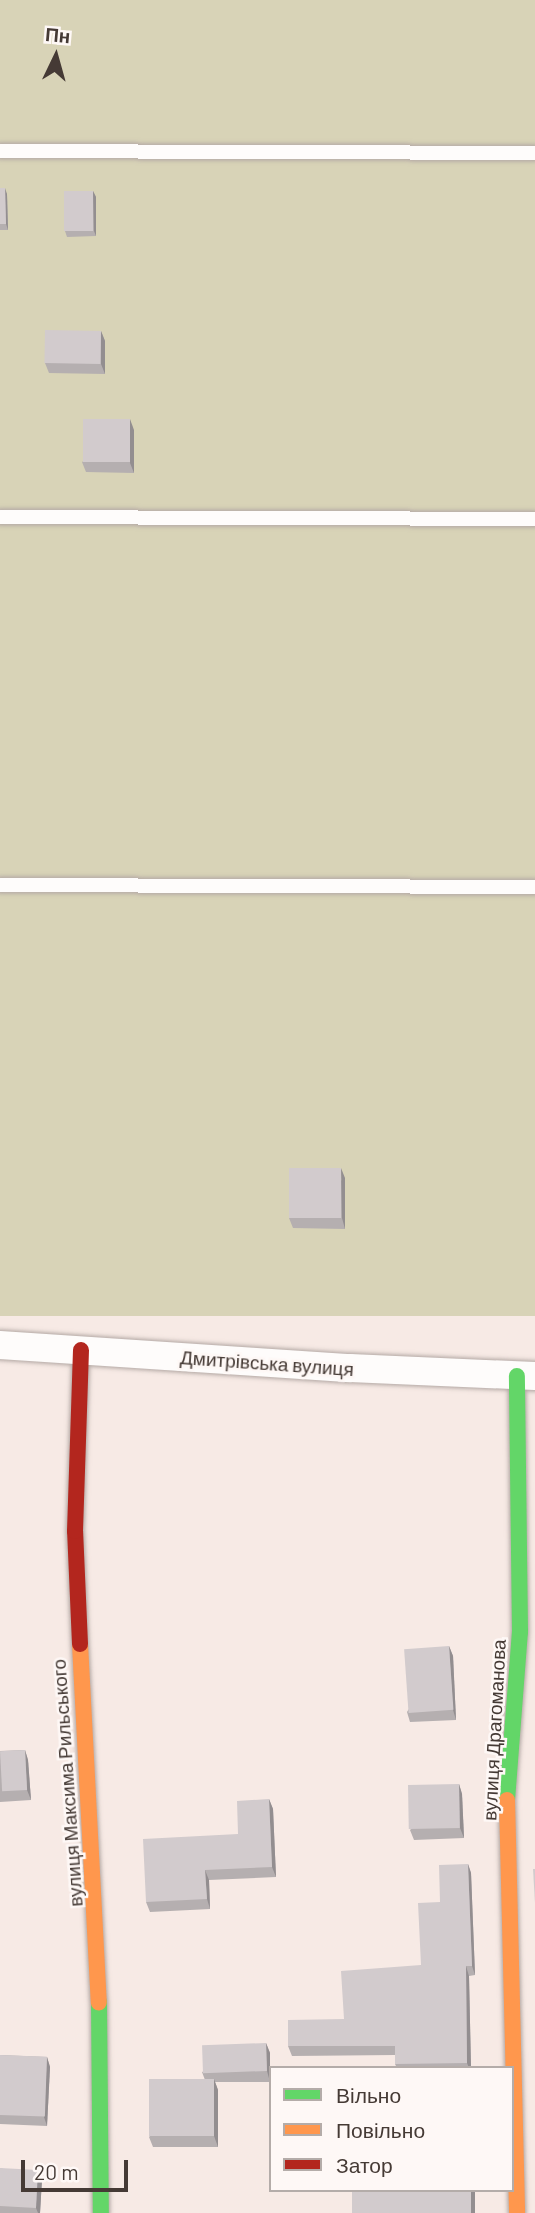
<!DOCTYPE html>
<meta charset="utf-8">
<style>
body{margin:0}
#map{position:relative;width:535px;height:2213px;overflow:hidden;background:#f7eae5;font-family:Barlow,sans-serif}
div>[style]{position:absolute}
.green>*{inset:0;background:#d8d3b7;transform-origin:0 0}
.roads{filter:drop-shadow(0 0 2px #b4a9a5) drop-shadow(0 0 2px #b4a9a5)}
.lane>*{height:14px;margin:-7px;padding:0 7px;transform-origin:7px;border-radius:7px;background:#fefcfb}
.street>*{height:28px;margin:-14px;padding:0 14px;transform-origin:14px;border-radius:14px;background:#fefcfb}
.fast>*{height:16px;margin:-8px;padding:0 8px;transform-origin:8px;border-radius:8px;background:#63d668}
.slow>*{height:16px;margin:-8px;padding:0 8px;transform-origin:8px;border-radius:8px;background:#ff974d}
.jam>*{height:16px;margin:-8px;padding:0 8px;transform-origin:8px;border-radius:8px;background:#b3261e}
.wall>*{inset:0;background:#b5afb0}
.shaded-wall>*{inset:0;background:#938e90;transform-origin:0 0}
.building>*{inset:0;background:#d2cbcd;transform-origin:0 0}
span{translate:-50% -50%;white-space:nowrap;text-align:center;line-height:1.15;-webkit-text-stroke:5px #fef8f6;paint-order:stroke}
.street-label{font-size:19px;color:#453a35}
.legend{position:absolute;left:269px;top:2066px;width:245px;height:126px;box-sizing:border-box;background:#fef8f6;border:2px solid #b4aca9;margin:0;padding:9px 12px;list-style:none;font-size:21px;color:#453a35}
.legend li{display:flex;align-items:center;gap:14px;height:35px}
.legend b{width:35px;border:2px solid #b4aca9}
.north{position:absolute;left:21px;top:21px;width:70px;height:70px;-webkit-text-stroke:5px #fef8f6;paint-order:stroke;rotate:5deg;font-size:19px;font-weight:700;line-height:28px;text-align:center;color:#453a35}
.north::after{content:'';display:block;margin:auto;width:24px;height:32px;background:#453a35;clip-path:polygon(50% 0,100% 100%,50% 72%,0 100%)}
.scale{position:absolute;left:21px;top:2160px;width:107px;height:32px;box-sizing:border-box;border:4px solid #453a35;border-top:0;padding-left:9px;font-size:21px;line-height:24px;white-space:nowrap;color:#453a35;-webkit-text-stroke:5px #fef8f6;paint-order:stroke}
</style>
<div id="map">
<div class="green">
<div style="left:0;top:0;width:535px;height:1316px"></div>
</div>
<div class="roads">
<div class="lane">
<div style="left:0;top:151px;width:535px;rotate:0.21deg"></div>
<div style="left:0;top:517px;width:535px;rotate:0.21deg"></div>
<div style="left:0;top:885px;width:535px;rotate:0.21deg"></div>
</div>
<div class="street">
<div style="left:0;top:1345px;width:351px;rotate:3.8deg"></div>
<div style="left:350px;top:1368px;width:185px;rotate:2.5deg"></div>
</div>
<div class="fast">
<div style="left:507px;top:1800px;width:169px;rotate:-85.6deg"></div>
<div style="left:520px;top:1632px;width:256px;rotate:-90.7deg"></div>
<div style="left:99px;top:2002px;width:211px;rotate:89.5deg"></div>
</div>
<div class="slow">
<div style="left:80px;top:1644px;width:359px;rotate:87deg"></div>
<div style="left:507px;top:1800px;width:413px;rotate:88.6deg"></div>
</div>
<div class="jam">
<div style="left:80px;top:1644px;width:113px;rotate:-92.5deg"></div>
<div style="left:75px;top:1531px;width:181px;rotate:-88.1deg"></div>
</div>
</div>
<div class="wall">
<div style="clip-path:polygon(0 188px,7px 194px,8px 230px,0 230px)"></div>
<div style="clip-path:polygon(93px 191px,96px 197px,96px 236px,67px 237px,65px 231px)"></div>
<div style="clip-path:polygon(101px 331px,105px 341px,105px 374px,49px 373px,45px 363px)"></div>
<div style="clip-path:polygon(134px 430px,134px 473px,86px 472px,82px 462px)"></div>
<div style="clip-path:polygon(345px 1178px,345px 1229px,293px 1228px,289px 1218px)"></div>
<div style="clip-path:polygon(449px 1646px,453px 1656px,456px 1720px,410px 1722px,407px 1712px)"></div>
<div style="clip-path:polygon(25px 1750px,28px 1760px,31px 1800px,0 1802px,0 1751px)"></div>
<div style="clip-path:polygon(459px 1784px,462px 1794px,464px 1838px,414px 1840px,410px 1830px)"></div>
<div style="clip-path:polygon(269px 1799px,273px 1809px,276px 1877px,209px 1880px,210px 1909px,150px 1912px,146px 1902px,238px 1834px)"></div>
<div style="clip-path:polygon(468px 1864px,471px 1873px,475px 1975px,469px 1976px,471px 2068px,397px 2068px,395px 2064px,395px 2055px,292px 2056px,288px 2046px,344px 2019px,421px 1965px,440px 1902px)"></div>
<div style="clip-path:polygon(266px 2043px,270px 2053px,270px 2082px,215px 2082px,218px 2090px,218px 2147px,153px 2147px,149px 2137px,205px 2080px,202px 2072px)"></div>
<div style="clip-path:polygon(0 2055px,47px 2057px,50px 2067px,47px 2126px,0 2124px)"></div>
<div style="clip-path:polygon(0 2168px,42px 2180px,40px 2213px,0 2213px)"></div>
</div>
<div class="shaded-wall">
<div style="clip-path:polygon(5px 188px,7px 194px,8px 230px,6px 224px)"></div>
<div style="clip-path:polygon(93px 191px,96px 197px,96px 236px,94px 231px)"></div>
<div style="clip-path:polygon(101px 331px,105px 341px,105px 374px,101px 364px)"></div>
<div style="clip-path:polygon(130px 419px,134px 430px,134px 473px,130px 463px)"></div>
<div style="clip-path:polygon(341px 1168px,345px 1178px,345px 1229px,342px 1218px)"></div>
<div style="clip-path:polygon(449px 1646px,453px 1656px,456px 1720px,453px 1710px)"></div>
<div style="clip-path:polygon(25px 1750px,28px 1760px,31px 1800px,27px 1790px)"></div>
<div style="clip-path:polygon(459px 1784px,462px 1794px,464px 1838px,460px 1828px)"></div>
<div style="clip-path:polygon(269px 1799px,273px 1809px,276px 1877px,272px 1867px)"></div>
<div style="clip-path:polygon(468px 1864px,471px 1873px,475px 1975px,472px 1966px)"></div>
<div style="clip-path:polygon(205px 1870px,209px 1880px,210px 1909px,207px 1899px)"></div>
<div style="clip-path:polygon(466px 1966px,469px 1976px,471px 2068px,469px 2068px,467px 2063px)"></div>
<div style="clip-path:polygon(266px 2043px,270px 2053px,270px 2082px,267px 2071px)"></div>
<div style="clip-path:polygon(47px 2057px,50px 2067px,47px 2126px,44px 2117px)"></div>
<div style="clip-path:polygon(214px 2079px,218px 2090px,218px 2147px,214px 2136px)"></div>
<div style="clip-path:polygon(38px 2170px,42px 2180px,40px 2213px,38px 2213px,36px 2208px)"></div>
<div style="left:471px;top:2190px;width:4px;height:23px"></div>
</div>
<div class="building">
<div style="clip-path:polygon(0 188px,5px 188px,6px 224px,0 224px)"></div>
<div style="left:64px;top:191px;width:29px;height:40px"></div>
<div style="left:45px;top:330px;width:56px;height:33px;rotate:1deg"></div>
<div style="left:83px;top:419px;width:47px;height:43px"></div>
<div style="left:289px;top:1168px;width:52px;height:50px"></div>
<div style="left:449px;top:1646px;width:64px;height:45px;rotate:86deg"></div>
<div style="left:25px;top:1750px;width:40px;height:25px;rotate:87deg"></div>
<div style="left:459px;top:1784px;width:44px;height:51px;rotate:89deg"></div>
<div style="clip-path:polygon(269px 1799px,272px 1867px,205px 1870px,207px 1899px,146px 1902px,143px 1839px,238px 1834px,237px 1801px)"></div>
<div style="clip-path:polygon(468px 1864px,472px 1966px,466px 1966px,467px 2063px,395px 2064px,395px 2046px,288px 2046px,288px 2020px,344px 2019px,341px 1971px,421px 1965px,418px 1903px,440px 1902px,439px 1865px)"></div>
<div style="clip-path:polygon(533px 1869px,535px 1869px,535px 1903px)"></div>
<div style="left:266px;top:2043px;width:28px;height:64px;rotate:88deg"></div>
<div style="left:0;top:2055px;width:47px;height:60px;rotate:2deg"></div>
<div style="left:214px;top:2079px;width:57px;height:65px;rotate:90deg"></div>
<div style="left:0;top:2168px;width:38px;height:38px;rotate:3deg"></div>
<div style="left:352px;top:2190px;width:119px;height:23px"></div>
</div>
<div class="street-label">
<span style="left:267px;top:1363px;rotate:4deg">Дмитрівська вулиця</span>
<span style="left:494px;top:1730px;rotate:-87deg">вулиця Драгоманова</span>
<span style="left:67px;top:1783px;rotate:-94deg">вулиця Максима Рильського</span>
</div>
<ul class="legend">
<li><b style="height:9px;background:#63d668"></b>Вільно</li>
<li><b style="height:9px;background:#ff974d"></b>Повільно</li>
<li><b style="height:9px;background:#b3261e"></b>Затор</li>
</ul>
<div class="north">Пн</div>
<div class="scale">20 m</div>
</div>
